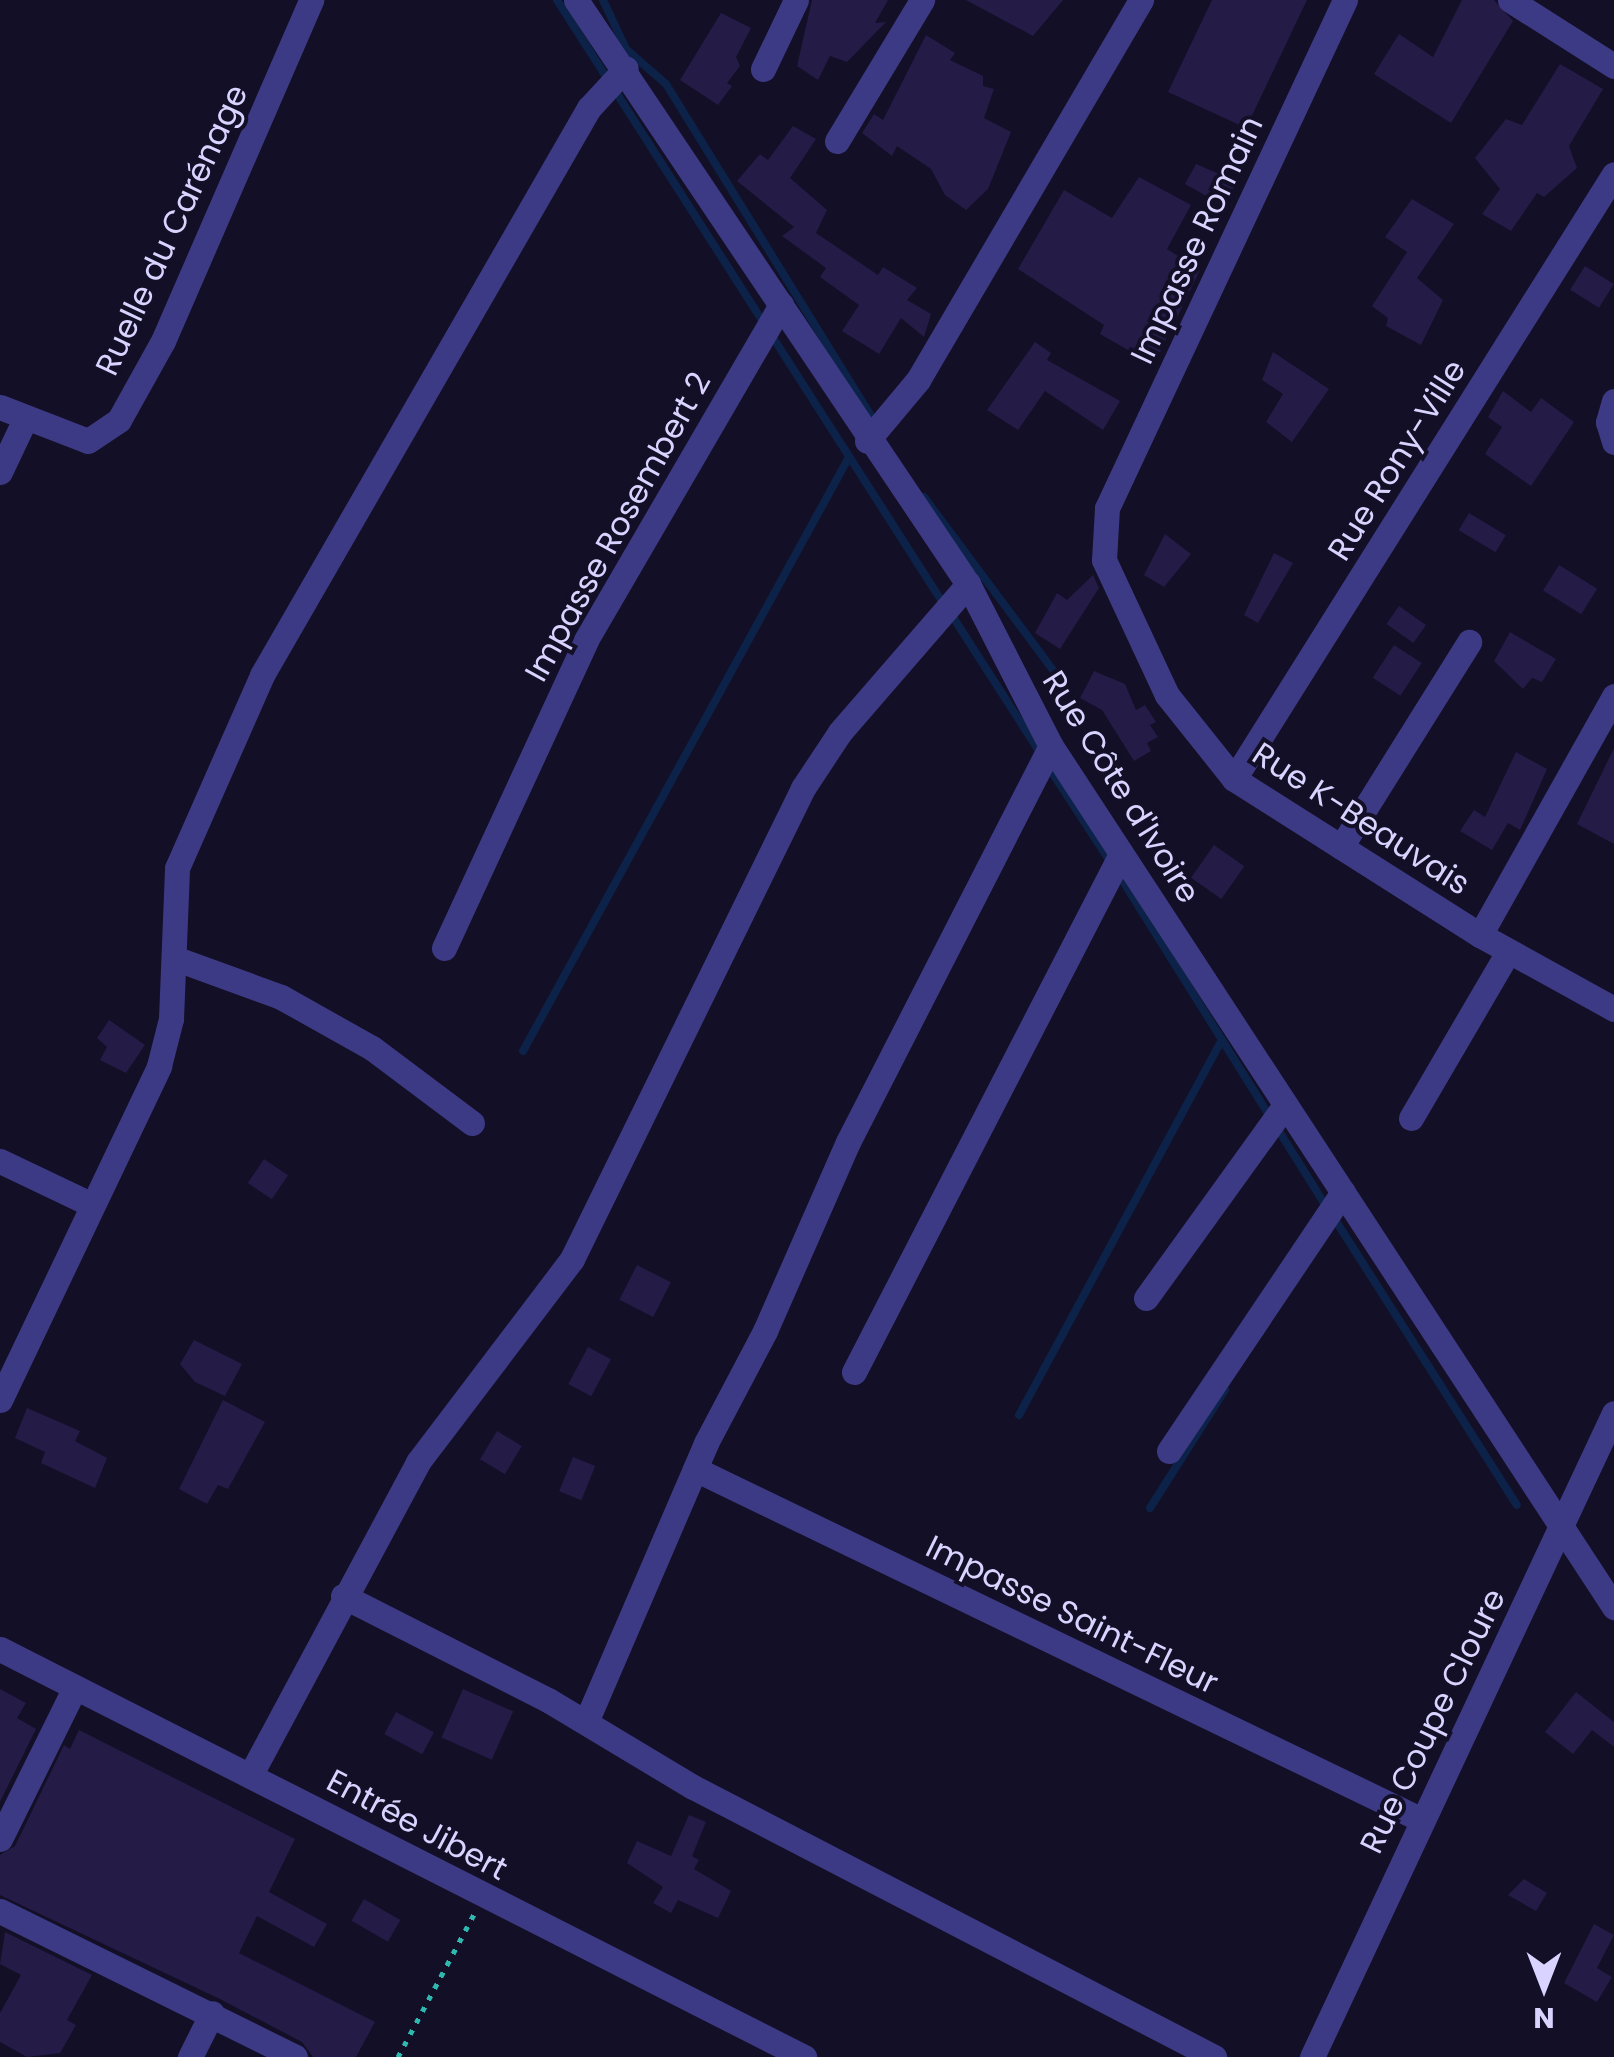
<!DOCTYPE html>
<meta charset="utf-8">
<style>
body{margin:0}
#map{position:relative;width:1614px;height:2057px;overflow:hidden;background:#130f26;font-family:Poppins,sans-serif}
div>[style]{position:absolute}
.stream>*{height:8px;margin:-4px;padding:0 4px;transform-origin:4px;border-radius:4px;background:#0c2248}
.building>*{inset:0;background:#241b47;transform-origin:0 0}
.path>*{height:5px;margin-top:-2.5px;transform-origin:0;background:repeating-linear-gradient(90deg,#2fb8b0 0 5px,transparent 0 13px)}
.street>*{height:25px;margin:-12.5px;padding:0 12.5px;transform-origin:12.5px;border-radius:12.5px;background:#3d3a85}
span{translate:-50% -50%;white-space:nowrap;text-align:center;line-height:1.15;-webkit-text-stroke:8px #130f26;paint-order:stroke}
.street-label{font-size:32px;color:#d9d4ff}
.north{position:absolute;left:1494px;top:1937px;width:100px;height:100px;-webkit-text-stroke:8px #130f26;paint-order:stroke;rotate:180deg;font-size:28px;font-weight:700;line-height:40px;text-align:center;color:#d9d4ff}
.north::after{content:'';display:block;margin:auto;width:35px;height:45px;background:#d9d4ff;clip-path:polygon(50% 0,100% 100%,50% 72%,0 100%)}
</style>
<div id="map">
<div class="stream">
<div style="left:557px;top:0;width:716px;rotate:57.38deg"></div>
<div style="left:603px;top:0;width:54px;rotate:64.9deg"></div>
<div style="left:626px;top:49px;width:53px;rotate:41.2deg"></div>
<div style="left:666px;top:84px;width:398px;rotate:58.3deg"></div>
<div style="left:924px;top:497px;width:224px;rotate:53.3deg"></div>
<div style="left:951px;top:614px;width:166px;rotate:57.3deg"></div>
<div style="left:1048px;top:766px;width:116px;rotate:57deg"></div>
<div style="left:1119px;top:875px;width:390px;rotate:58deg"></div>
<div style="left:523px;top:1051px;width:678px;rotate:-61.24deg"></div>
<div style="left:1334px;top:1218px;width:340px;rotate:57.5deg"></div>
<div style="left:1019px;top:1415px;width:425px;rotate:-61.6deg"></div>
<div style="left:1150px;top:1508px;width:140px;rotate:-57.6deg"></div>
</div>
<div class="building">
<div style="clip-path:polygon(812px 0,888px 0,875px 23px,886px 22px,847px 62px,830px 56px,818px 80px,797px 66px)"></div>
<div style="clip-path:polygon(966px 0,1063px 0,1033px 36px)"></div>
<div style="clip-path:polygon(1212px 0,1307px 0,1246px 128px,1168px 92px)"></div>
<div style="clip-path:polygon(1462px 0,1494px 0,1513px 21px,1451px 123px,1374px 74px,1399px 34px,1433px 57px)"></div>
<div style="clip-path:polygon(721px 13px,751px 28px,736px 57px,740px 66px,727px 83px,732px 86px,718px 105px,680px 80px)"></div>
<div style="clip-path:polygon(926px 35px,955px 53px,950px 60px,983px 76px,983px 86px,994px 89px,984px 118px,1011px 132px,988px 189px,966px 210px,945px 195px,931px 169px,897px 146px,892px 156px,862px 133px,874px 114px,883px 120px)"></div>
<div style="clip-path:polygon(1560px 64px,1603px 89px,1569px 146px,1577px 168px,1544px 197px,1537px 193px,1511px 231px,1482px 214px,1500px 189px,1475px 158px,1506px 119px,1522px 125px)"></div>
<div style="clip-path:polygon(793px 126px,816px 139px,790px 178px,827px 210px,816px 233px,878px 275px,883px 267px,917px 288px,907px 300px,931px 314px,924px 337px,901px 318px,879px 354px,842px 331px,859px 305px,820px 277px,826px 268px,782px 236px,794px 227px,737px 181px,760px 154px,768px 160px)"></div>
<div style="clip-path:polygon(1196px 164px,1238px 182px,1222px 205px,1185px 184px)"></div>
<div style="clip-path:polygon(1139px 177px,1191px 205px,1167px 249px,1200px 270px,1154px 365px,1100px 334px,1104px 325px,1018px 269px,1064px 190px,1112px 218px)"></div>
<div style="clip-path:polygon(1412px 199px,1454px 224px,1417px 278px,1443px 300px,1421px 345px,1386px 326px,1388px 318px,1372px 306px,1407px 252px,1385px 237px)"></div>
<div style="left:1585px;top:266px;width:34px;height:28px;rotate:32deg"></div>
<div style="clip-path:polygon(1035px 342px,1051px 353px,1047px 360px,1120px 401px,1103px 430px,1045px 391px,1018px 430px,987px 410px)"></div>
<div style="clip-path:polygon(1273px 352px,1329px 389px,1292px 442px,1266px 422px,1283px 394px,1262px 380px)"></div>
<div style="clip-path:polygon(1503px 391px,1531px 412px,1541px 398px,1574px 422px,1531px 486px,1485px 454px,1502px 427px,1488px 417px)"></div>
<div style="left:1469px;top:513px;width:43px;height:20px;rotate:31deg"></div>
<div style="clip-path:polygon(1165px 534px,1191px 554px,1164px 587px,1144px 575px)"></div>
<div style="clip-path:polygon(1274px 553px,1293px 563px,1258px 623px,1244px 615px)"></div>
<div style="left:1559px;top:565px;width:45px;height:30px;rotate:32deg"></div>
<div style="clip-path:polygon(1093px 575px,1099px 588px,1060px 649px,1035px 633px,1057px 593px,1067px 600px)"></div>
<div style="left:1399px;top:606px;width:33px;height:22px;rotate:35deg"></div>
<div style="clip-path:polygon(1510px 632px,1556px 659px,1542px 682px,1532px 678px,1523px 689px,1494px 661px)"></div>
<div style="left:1394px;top:645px;width:33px;height:39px;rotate:33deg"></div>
<div style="clip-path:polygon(1094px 671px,1125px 684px,1136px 710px,1145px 705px,1156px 722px,1150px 725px,1158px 737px,1147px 743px,1151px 751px,1134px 761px,1102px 710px,1080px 698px)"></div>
<div style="clip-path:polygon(1614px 748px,1614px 844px,1577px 824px)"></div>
<div style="clip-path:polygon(1516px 752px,1547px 769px,1520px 830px,1508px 823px,1492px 850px,1460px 831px,1474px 810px,1485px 817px)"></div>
<div style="left:1214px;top:845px;width:37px;height:40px;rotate:35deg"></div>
<div style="clip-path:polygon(109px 1020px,145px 1045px,126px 1073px,100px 1060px,107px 1047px,97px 1038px)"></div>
<div style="left:264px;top:1159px;width:29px;height:29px;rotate:34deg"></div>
<div style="left:637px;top:1265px;width:38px;height:39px;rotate:27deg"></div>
<div style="clip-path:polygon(194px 1340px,242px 1364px,225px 1396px,195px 1382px,180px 1364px)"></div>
<div style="left:588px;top:1347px;width:26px;height:42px;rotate:28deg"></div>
<div style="clip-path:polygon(223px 1400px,265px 1422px,228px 1489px,218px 1485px,207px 1504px,179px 1489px)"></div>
<div style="clip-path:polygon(27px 1408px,80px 1431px,75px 1441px,107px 1458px,95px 1488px,41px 1463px,45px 1452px,15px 1438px)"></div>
<div style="left:497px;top:1431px;width:29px;height:33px;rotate:31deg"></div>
<div style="left:573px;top:1457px;width:24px;height:37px;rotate:22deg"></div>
<div style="clip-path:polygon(0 1689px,26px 1703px,17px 1718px,36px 1729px,0 1802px)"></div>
<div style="left:463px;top:1689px;width:55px;height:53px;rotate:24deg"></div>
<div style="clip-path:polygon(1576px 1692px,1614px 1722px,1614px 1747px,1592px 1730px,1573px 1754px,1545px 1732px)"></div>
<div style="left:396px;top:1712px;width:43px;height:25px;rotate:28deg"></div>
<div style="clip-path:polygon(79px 1730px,295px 1839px,269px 1892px,327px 1924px,314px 1947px,257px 1916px,239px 1953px,375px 2022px,356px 2057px,313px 2057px,302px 2042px,220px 1999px,0 1895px,0 1855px,15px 1846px,64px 1745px,70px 1749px)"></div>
<div style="clip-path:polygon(689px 1815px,706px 1822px,692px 1856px,699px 1860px,694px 1869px,731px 1891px,718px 1918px,678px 1900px,671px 1913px,653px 1903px,663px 1887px,627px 1863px,637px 1841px,671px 1856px)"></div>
<div style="clip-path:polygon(1524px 1879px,1547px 1893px,1536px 1911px,1508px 1895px)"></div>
<div style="left:364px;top:1899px;width:42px;height:25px;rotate:30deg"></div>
<div style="clip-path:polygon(1594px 1924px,1614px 1935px,1597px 1968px,1612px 1977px,1597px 2002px,1564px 1983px)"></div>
<div style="clip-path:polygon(5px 1932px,92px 1975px,67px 2020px,76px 2025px,60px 2053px,27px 2057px,0 2042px,0 2013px,21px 1975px,0 1964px)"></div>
</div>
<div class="path">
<div style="left:398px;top:2057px;width:162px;rotate:-62deg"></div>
</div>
<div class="street">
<div style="left:576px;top:0;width:703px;rotate:56.13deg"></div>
<div style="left:968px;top:584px;width:182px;rotate:62.9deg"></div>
<div style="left:1051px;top:746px;width:1029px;rotate:56.82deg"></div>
<div style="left:1345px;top:0;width:561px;rotate:115.1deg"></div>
<div style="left:1107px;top:508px;width:52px;rotate:93.3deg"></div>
<div style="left:1104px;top:560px;width:149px;rotate:65deg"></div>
<div style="left:1167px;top:695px;width:107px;rotate:51.4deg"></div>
<div style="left:1234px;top:779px;width:291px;rotate:32.4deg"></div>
<div style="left:1480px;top:935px;width:153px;rotate:28.9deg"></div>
<div style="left:1510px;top:0;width:123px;rotate:32.4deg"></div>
<div style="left:763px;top:69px;width:76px;rotate:-64.4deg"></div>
<div style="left:837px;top:141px;width:165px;rotate:-58.9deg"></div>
<div style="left:1614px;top:401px;width:22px;rotate:106deg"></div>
<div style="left:1608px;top:422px;width:21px;rotate:73deg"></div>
<div style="left:0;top:407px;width:94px;rotate:21.1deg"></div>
<div style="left:88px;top:441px;width:37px;rotate:-34deg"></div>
<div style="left:119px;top:420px;width:90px;rotate:-60.9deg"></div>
<div style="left:163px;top:341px;width:372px;rotate:-66.5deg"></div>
<div style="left:867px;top:441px;width:80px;rotate:-50.1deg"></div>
<div style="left:918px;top:380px;width:441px;rotate:-59.6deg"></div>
<div style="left:0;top:472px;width:59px;rotate:-64.7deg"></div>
<div style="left:1234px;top:779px;width:714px;rotate:-57.87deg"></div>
<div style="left:1341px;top:847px;width:242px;rotate:-58deg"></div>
<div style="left:1480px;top:935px;width:274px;rotate:-60.7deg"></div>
<div style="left:444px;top:948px;width:339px;rotate:-65.2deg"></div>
<div style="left:586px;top:640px;width:388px;rotate:-59.8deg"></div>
<div style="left:174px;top:958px;width:114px;rotate:20deg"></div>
<div style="left:281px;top:997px;width:104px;rotate:29.3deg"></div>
<div style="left:372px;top:1048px;width:125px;rotate:36.9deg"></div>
<div style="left:1411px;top:1118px;width:192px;rotate:-59.7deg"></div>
<div style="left:0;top:1161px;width:100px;rotate:25.5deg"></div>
<div style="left:1146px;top:1298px;width:238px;rotate:-54.2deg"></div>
<div style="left:854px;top:1372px;width:583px;rotate:-62.73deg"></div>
<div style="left:0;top:1400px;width:370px;rotate:-64.5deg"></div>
<div style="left:159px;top:1066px;width:49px;rotate:-75.7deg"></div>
<div style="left:171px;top:1019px;width:151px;rotate:-87.7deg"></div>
<div style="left:177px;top:868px;width:211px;rotate:-66.2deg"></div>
<div style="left:262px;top:675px;width:655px;rotate:-60.03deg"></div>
<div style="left:589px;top:108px;width:54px;rotate:-47.2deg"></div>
<div style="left:1169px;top:1451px;width:312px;rotate:-56.1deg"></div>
<div style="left:695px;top:1469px;width:805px;rotate:25.77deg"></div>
<div style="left:343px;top:1596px;width:230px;rotate:26.9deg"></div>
<div style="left:548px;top:1700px;width:169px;rotate:31deg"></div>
<div style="left:693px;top:1787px;width:587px;rotate:27.39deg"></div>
<div style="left:0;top:1649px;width:902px;rotate:26.91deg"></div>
<div style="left:586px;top:1722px;width:304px;rotate:-66.7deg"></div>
<div style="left:706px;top:1443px;width:127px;rotate:-62.2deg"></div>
<div style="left:765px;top:1331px;width:206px;rotate:-66.3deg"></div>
<div style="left:848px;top:1142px;width:445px;rotate:-62.9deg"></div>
<div style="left:252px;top:1772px;width:352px;rotate:-61.8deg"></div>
<div style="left:418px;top:1462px;width:255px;rotate:-52.8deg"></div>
<div style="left:572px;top:1259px;width:525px;rotate:-63.87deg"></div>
<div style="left:803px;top:788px;width:67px;rotate:-56.5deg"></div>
<div style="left:840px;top:732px;width:196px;rotate:-49.1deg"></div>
<div style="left:0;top:1839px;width:169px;rotate:-63.7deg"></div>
<div style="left:0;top:1911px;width:329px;rotate:26.3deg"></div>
<div style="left:190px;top:2057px;width:49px;rotate:-63.4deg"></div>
<div style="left:1312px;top:2057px;width:711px;rotate:-64.88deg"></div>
</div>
<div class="street-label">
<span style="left:172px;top:230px;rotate:-65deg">Ruelle du Carénage</span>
<span style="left:1197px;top:240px;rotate:-65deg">Impasse Romain</span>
<span style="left:1397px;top:460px;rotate:-58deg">Rue Rony-Ville</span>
<span style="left:618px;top:527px;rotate:-61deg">Impasse Rosembert 2</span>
<span style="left:1121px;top:787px;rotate:58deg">Rue Côte d'Ivoire</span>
<span style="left:1361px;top:819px;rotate:33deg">Rue K-Beauvais</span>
<span style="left:1072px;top:1615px;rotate:26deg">Impasse Saint-Fleur</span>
<span style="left:1433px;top:1721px;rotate:-64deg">Rue Coupe Cloure</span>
<span style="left:417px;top:1825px;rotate:28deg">Entrée Jibert</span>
</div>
<div class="north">N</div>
</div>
